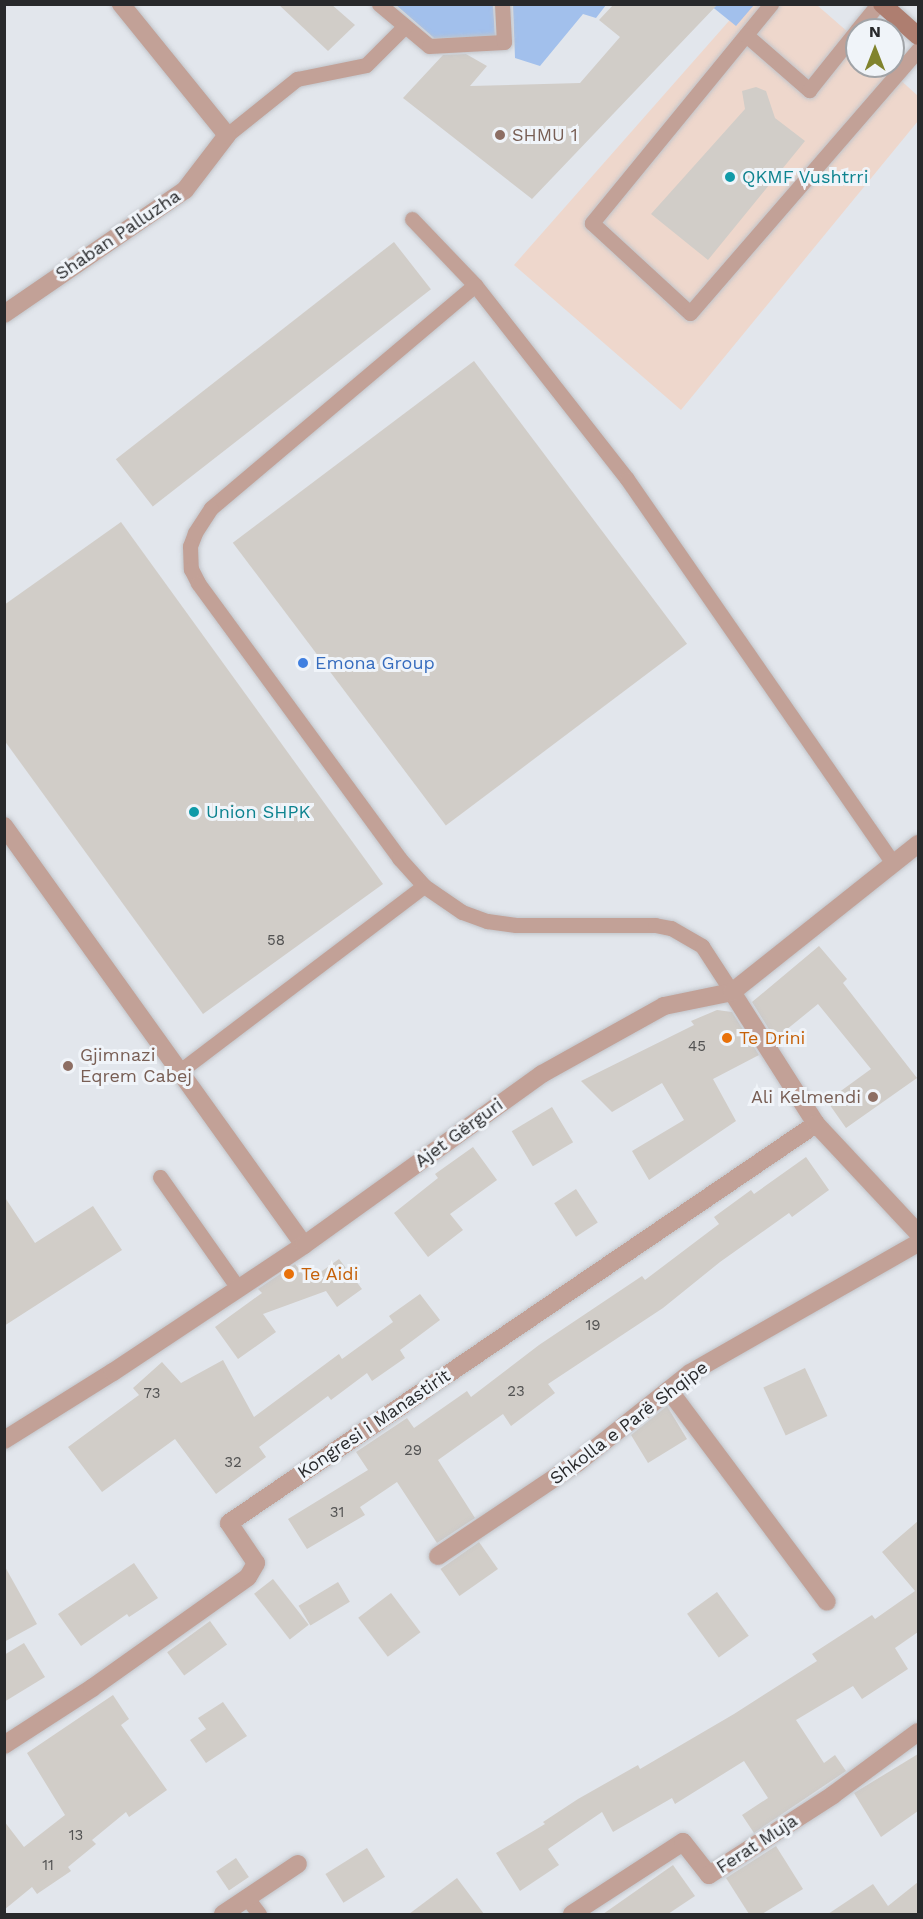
<!DOCTYPE html>
<meta charset="utf-8">
<style>
body{margin:0}
#map{position:relative;width:923px;height:1919px;overflow:hidden;background:#e2e6ec;font-family:"Work Sans",sans-serif}
div>[style]{position:absolute}
.industrial>*{inset:0;background:#eed7cc}
.green>*{inset:0;background:#a2c0ec}
.building>*{inset:0;background:#d1cdc8;transform-origin:0 0}
.roads{filter:drop-shadow(0 0 2px #c1c4c9) drop-shadow(0 0 2px #c1c4c9)}
.lane>*{height:15px;margin:-7.5px;padding:0 7.5px;transform-origin:7.5px;border-radius:7.5px;background:#c2a197}
.street>*{height:18px;margin:-9px;padding:0 9px;transform-origin:9px;border-radius:9px;background:#c2a197}
.secondary>*{height:18px;margin:-9px;padding:0 9px;transform-origin:9px;border-radius:9px;background:#ae7e70}
.dots>*{width:16px;height:16px;translate:-50% -50%;box-sizing:border-box;border:3px solid #f0f4f9;border-radius:50%}
span{translate:-50% -50%;white-space:nowrap;text-align:center;line-height:1.15;-webkit-text-stroke:6px #f0f4f9;paint-order:stroke}
.number-label{font-size:15px;color:#525252}
.number-label span{-webkit-text-stroke-width:0}
.education-label{font-size:18px;color:#785e54}
.left{translate:0 -50%;text-align:left}
.right{translate:-100% -50%;text-align:right}
.culture-label{font-size:18px;color:#0d838f}
.street-label{font-size:18px;color:#28292b}
.shop-label{font-size:18px;color:#366cbe}
.food-label{font-size:18px;color:#c56008}
.frame{position:absolute;inset:0;border:6px solid #28292b;pointer-events:none}
.north{position:absolute;left:845px;top:18px;width:60px;height:60px;box-sizing:border-box;background:#f0f4f9;border:2px solid #a0a3a7;border-radius:50%;rotate:0deg;font-size:16px;font-weight:700;line-height:24px;text-align:center;color:#28292b}
.north::after{content:'';display:block;margin:auto;width:21px;height:27px;background:#81842e;clip-path:polygon(50% 0,100% 100%,50% 72%,0 100%)}
</style>
<div id="map">
<div class="industrial">
<div style="clip-path:polygon(743px 5px,817px 5px,857px 40px,857px 66px,885px 66px,918px 96px,918px 121px,681px 410px,514px 265px)"></div>
</div>
<div class="green">
<div style="clip-path:polygon(396px 5px,493px 5px,495px 37px,434px 38px)"></div>
<div style="clip-path:polygon(513px 5px,513px 4px,606px 5px,596px 18px,583px 14px,540px 66px,515px 58px)"></div>
<div style="clip-path:polygon(710px 5px,754px 5px,736px 26px)"></div>
</div>
<div class="building">
<div style="clip-path:polygon(278px 4px,331px 4px,355px 25px,328px 51px)"></div>
<div style="clip-path:polygon(614px 4px,718px 4px,532px 199px,403px 98px,443px 55px,466px 54px,487px 66px,470px 86px,580px 83px,620px 37px,599px 20px)"></div>
<div style="clip-path:polygon(756px 87px,766px 91px,775px 118px,805px 141px,708px 260px,651px 214px,745px 109px,742px 91px)"></div>
<div style="left:394px;top:242px;width:60px;height:353px;rotate:52deg"></div>
<div style="left:474px;top:361px;width:354px;height:302px;rotate:53deg"></div>
<div style="clip-path:polygon(121px 522px,383px 884px,203px 1014px,4px 740px,4px 605px)"></div>
<div style="clip-path:polygon(819px 946px,847px 979px,843px 983px,917px 1078px,846px 1128px,827px 1101px,871px 1069px,818px 1004px,775px 1039px,752px 1002px)"></div>
<div style="clip-path:polygon(717px 1010px,732px 1012px,759px 1055px,713px 1079px,736px 1121px,649px 1180px,632px 1151px,684px 1120px,662px 1083px,612px 1112px,581px 1081px,694px 1025px,691px 1021px)"></div>
<div style="left:552px;top:1107px;width:41px;height:47px;rotate:59deg"></div>
<div style="clip-path:polygon(473px 1147px,497px 1180px,450px 1214px,463px 1230px,428px 1257px,394px 1213px,438px 1178px,435px 1174px)"></div>
<div style="clip-path:polygon(806px 1157px,829px 1190px,792px 1217px,789px 1213px,720px 1262px,663px 1308px,548px 1384px,555px 1393px,511px 1426px,503px 1414px,438px 1460px,475px 1518px,437px 1543px,397px 1482px,360px 1507px,365px 1515px,307px 1549px,288px 1519px,368px 1470px,356px 1452px,407px 1418px,414px 1428px,467px 1391px,471px 1397px,539px 1345px,642px 1276px,645px 1280px,719px 1224px,714px 1217px,751px 1190px,754px 1194px)"></div>
<div style="left:576px;top:1189px;width:40px;height:26px;rotate:57deg"></div>
<div style="clip-path:polygon(4px 1196px,35px 1243px,93px 1206px,122px 1250px,4px 1326px)"></div>
<div style="clip-path:polygon(339px 1259px,362px 1289px,337px 1307px,326px 1291px,263px 1314px,276px 1332px,238px 1359px,215px 1327px,262px 1293px,258px 1289px,295px 1264px,308px 1281px)"></div>
<div style="clip-path:polygon(420px 1294px,440px 1320px,400px 1350px,405px 1358px,372px 1381px,367px 1373px,331px 1400px,328px 1396px,259px 1447px,266px 1457px,216px 1494px,175px 1439px,102px 1492px,68px 1447px,139px 1395px,133px 1388px,162px 1362px,181px 1383px,223px 1360px,254px 1417px,339px 1354px,342px 1359px,393px 1322px,389px 1316px)"></div>
<div style="left:805px;top:1368px;width:53px;height:46px;rotate:65deg"></div>
<div style="clip-path:polygon(667px 1406px,687px 1439px,648px 1463px,631px 1435px)"></div>
<div style="clip-path:polygon(918px 1521px,918px 1632px,895px 1648px,908px 1669px,862px 1699px,853px 1686px,796px 1720px,824px 1763px,835px 1755px,846px 1771px,754px 1833px,742px 1815px,768px 1798px,744px 1761px,675px 1804px,672px 1798px,613px 1832px,602px 1812px,548px 1849px,559px 1865px,520px 1891px,496px 1853px,545px 1824px,543px 1822px,578px 1799px,638px 1765px,640px 1769px,734px 1714px,817px 1661px,812px 1654px,872px 1615px,875px 1619px,915px 1591px,882px 1552px)"></div>
<div style="left:479px;top:1542px;width:33px;height:47px;rotate:55deg"></div>
<div style="clip-path:polygon(134px 1563px,158px 1598px,129px 1617px,127px 1614px,81px 1646px,58px 1614px)"></div>
<div style="clip-path:polygon(4px 1565px,37px 1624px,4px 1642px)"></div>
<div style="left:273px;top:1579px;width:58px;height:24px;rotate:52deg"></div>
<div style="left:338px;top:1582px;width:23px;height:46px;rotate:59deg"></div>
<div style="left:717px;top:1592px;width:54px;height:37px;rotate:54deg"></div>
<div style="left:391px;top:1593px;width:49px;height:41px;rotate:53deg"></div>
<div style="left:210px;top:1621px;width:29px;height:53px;rotate:54deg"></div>
<div style="clip-path:polygon(24px 1643px,45px 1677px,4px 1702px,4px 1655px)"></div>
<div style="clip-path:polygon(113px 1695px,129px 1719px,121px 1725px,167px 1790px,129px 1817px,126px 1812px,92px 1840px,96px 1844px,68px 1867px,71px 1871px,37px 1894px,32px 1887px,4px 1910px,4px 1821px,24px 1847px,65px 1815px,27px 1753px)"></div>
<div style="clip-path:polygon(223px 1702px,247px 1736px,206px 1763px,190px 1740px,206px 1729px,198px 1718px)"></div>
<div style="clip-path:polygon(918px 1754px,918px 1811px,881px 1837px,854px 1793px)"></div>
<div style="clip-path:polygon(776px 1846px,803px 1889px,762px 1914px,749px 1914px,726px 1878px)"></div>
<div style="left:367px;top:1848px;width:34px;height:49px;rotate:58deg"></div>
<div style="left:236px;top:1858px;width:23px;height:24px;rotate:56deg"></div>
<div style="clip-path:polygon(673px 1865px,695px 1896px,668px 1914px,603px 1914px)"></div>
<div style="clip-path:polygon(457px 1878px,484px 1914px,409px 1914px)"></div>
<div style="clip-path:polygon(918px 1882px,918px 1914px,828px 1914px,873px 1884px,888px 1906px)"></div>
</div>
<div class="roads">
<div class="lane">
<div style="left:379px;top:4px;width:65px;rotate:40deg"></div>
<div style="left:429px;top:46px;width:75px;rotate:-3.1deg"></div>
<div style="left:504px;top:42px;width:38px;rotate:-93deg"></div>
<div style="left:771px;top:4px;width:283px;rotate:129.3deg"></div>
<div style="left:592px;top:223px;width:133px;rotate:42.6deg"></div>
<div style="left:690px;top:313px;width:348px;rotate:-49.1deg"></div>
<div style="left:857px;top:30px;width:33px;rotate:-51deg"></div>
<div style="left:746px;top:35px;width:84px;rotate:41.1deg"></div>
<div style="left:809px;top:90px;width:77px;rotate:-51.3deg"></div>
<div style="left:227px;top:135px;width:90px;rotate:-38.7deg"></div>
<div style="left:297px;top:79px;width:70px;rotate:-11.5deg"></div>
<div style="left:366px;top:65px;width:55px;rotate:-45deg"></div>
<div style="left:412px;top:219px;width:91px;rotate:46.3deg"></div>
<div style="left:475px;top:285px;width:246px;rotate:51.9deg"></div>
<div style="left:627px;top:479px;width:467px;rotate:55.3deg"></div>
<div style="left:475px;top:285px;width:346px;rotate:139.8deg"></div>
<div style="left:211px;top:508px;width:30px;rotate:123deg"></div>
<div style="left:195px;top:533px;width:14px;rotate:111deg"></div>
<div style="left:190px;top:546px;width:23px;rotate:88deg"></div>
<div style="left:191px;top:569px;width:16px;rotate:63deg"></div>
<div style="left:198px;top:583px;width:341px;rotate:53.8deg"></div>
<div style="left:399px;top:858px;width:38px;rotate:48deg"></div>
<div style="left:424px;top:886px;width:46px;rotate:34.4deg"></div>
<div style="left:462px;top:912px;width:27px;rotate:20deg"></div>
<div style="left:487px;top:921px;width:29px;rotate:8deg"></div>
<div style="left:516px;top:925px;width:139px"></div>
<div style="left:655px;top:925px;width:16px;rotate:11deg"></div>
<div style="left:671px;top:928px;width:36px;rotate:30deg"></div>
<div style="left:702px;top:946px;width:55px;rotate:56.9deg"></div>
<div style="left:180px;top:1071px;width:306px;rotate:-37.2deg"></div>
<div style="left:160px;top:1177px;width:136px;rotate:54.9deg"></div>
<div style="left:247px;top:1898px;width:20px;rotate:53deg"></div>
</div>
<div class="street">
<div style="left:4px;top:314px;width:219px;rotate:-34.4deg"></div>
<div style="left:185px;top:190px;width:69px;rotate:-52.6deg"></div>
<div style="left:227px;top:135px;width:169px;rotate:-129deg"></div>
<div style="left:4px;top:826px;width:515px;rotate:54.4deg"></div>
<div style="left:732px;top:992px;width:156px;rotate:57.5deg"></div>
<div style="left:669px;top:1390px;width:264px;rotate:53.3deg"></div>
<div style="left:4px;top:1440px;width:128px;rotate:-32deg"></div>
<div style="left:113px;top:1372px;width:229px;rotate:-33.6deg"></div>
<div style="left:304px;top:1245px;width:293px;rotate:-35.7deg"></div>
<div style="left:542px;top:1074px;width:140px;rotate:-29.1deg"></div>
<div style="left:664px;top:1006px;width:69px;rotate:-11.6deg"></div>
<div style="left:732px;top:992px;width:238px;rotate:-38.5deg"></div>
<div style="left:438px;top:1556px;width:167px;rotate:-33.8deg"></div>
<div style="left:577px;top:1463px;width:144px;rotate:-38.5deg"></div>
<div style="left:690px;top:1373px;width:262px;rotate:-29.7deg"></div>
<div style="left:4px;top:1745px;width:105px;rotate:-32.9deg"></div>
<div style="left:92px;top:1688px;width:191px;rotate:-35.4deg"></div>
<div style="left:248px;top:1577px;width:16px;rotate:-60deg"></div>
<div style="left:256px;top:1563px;width:48px;rotate:-124deg"></div>
<div style="left:229px;top:1523px;width:710px;rotate:-34.21deg"></div>
<div style="left:816px;top:1124px;width:149px;rotate:46.9deg"></div>
<div style="left:223px;top:1914px;width:90px;rotate:-33.7deg"></div>
<div style="left:572px;top:1914px;width:132px;rotate:-33deg"></div>
<div style="left:683px;top:1842px;width:42px;rotate:51.8deg"></div>
<div style="left:709px;top:1875px;width:148px;rotate:-32.8deg"></div>
<div style="left:833px;top:1795px;width:106px;rotate:-36.5deg"></div>
</div>
<div class="secondary">
<div style="left:882px;top:4px;width:48px;rotate:41.6deg"></div>
</div>
</div>
<div class="dots">
<div style="left:500px;top:135px;background:#8d6e63"></div>
<div style="left:730px;top:177px;background:#0f9aa8"></div>
<div style="left:303px;top:663px;background:#3f7fe0"></div>
<div style="left:194px;top:812px;background:#0f9aa8"></div>
<div style="left:727px;top:1038px;background:#e8710a"></div>
<div style="left:68px;top:1066px;background:#8d6e63"></div>
<div style="left:873px;top:1097px;background:#8d6e63"></div>
<div style="left:289px;top:1274px;background:#e8710a"></div>
</div>
<div class="number-label">
<span style="left:276px;top:941px">58</span>
<span style="left:697px;top:1047px">45</span>
<span style="left:593px;top:1326px">19</span>
<span style="left:516px;top:1392px">23</span>
<span style="left:152px;top:1394px">73</span>
<span style="left:413px;top:1451px">29</span>
<span style="left:233px;top:1463px">32</span>
<span style="left:337px;top:1513px">31</span>
<span style="left:76px;top:1836px">13</span>
<span style="left:48px;top:1866px">11</span>
</div>
<div class="education-label">
<span class="left" style="left:512px;top:135px">SHMU 1</span>
<span class="left" style="left:80px;top:1066px">Gjimnazi<br>Eqrem Cabej</span>
<span class="right" style="left:861px;top:1097px">Ali Kelmendi</span>
</div>
<div class="culture-label">
<span class="left" style="left:742px;top:177px">QKMF Vushtrri</span>
<span class="left" style="left:206px;top:812px">Union SHPK</span>
</div>
<div class="street-label">
<span style="left:118px;top:235px;rotate:-34deg">Shaban Palluzha</span>
<span style="left:459px;top:1133px;rotate:-36deg">Ajet Gërguri</span>
<span style="left:629px;top:1423px;rotate:-37deg">Shkolla e Parë Shqipe</span>
<span style="left:374px;top:1424px;rotate:-34deg">Kongresi i Manastirit</span>
<span style="left:757px;top:1844px;rotate:-33deg">Ferat Muja</span>
</div>
<div class="shop-label">
<span class="left" style="left:315px;top:663px">Emona Group</span>
</div>
<div class="food-label">
<span class="left" style="left:739px;top:1038px">Te Drini</span>
<span class="left" style="left:301px;top:1274px">Te Aidi</span>
</div>
<div class="frame"></div>
<div class="north">N</div>
</div>
